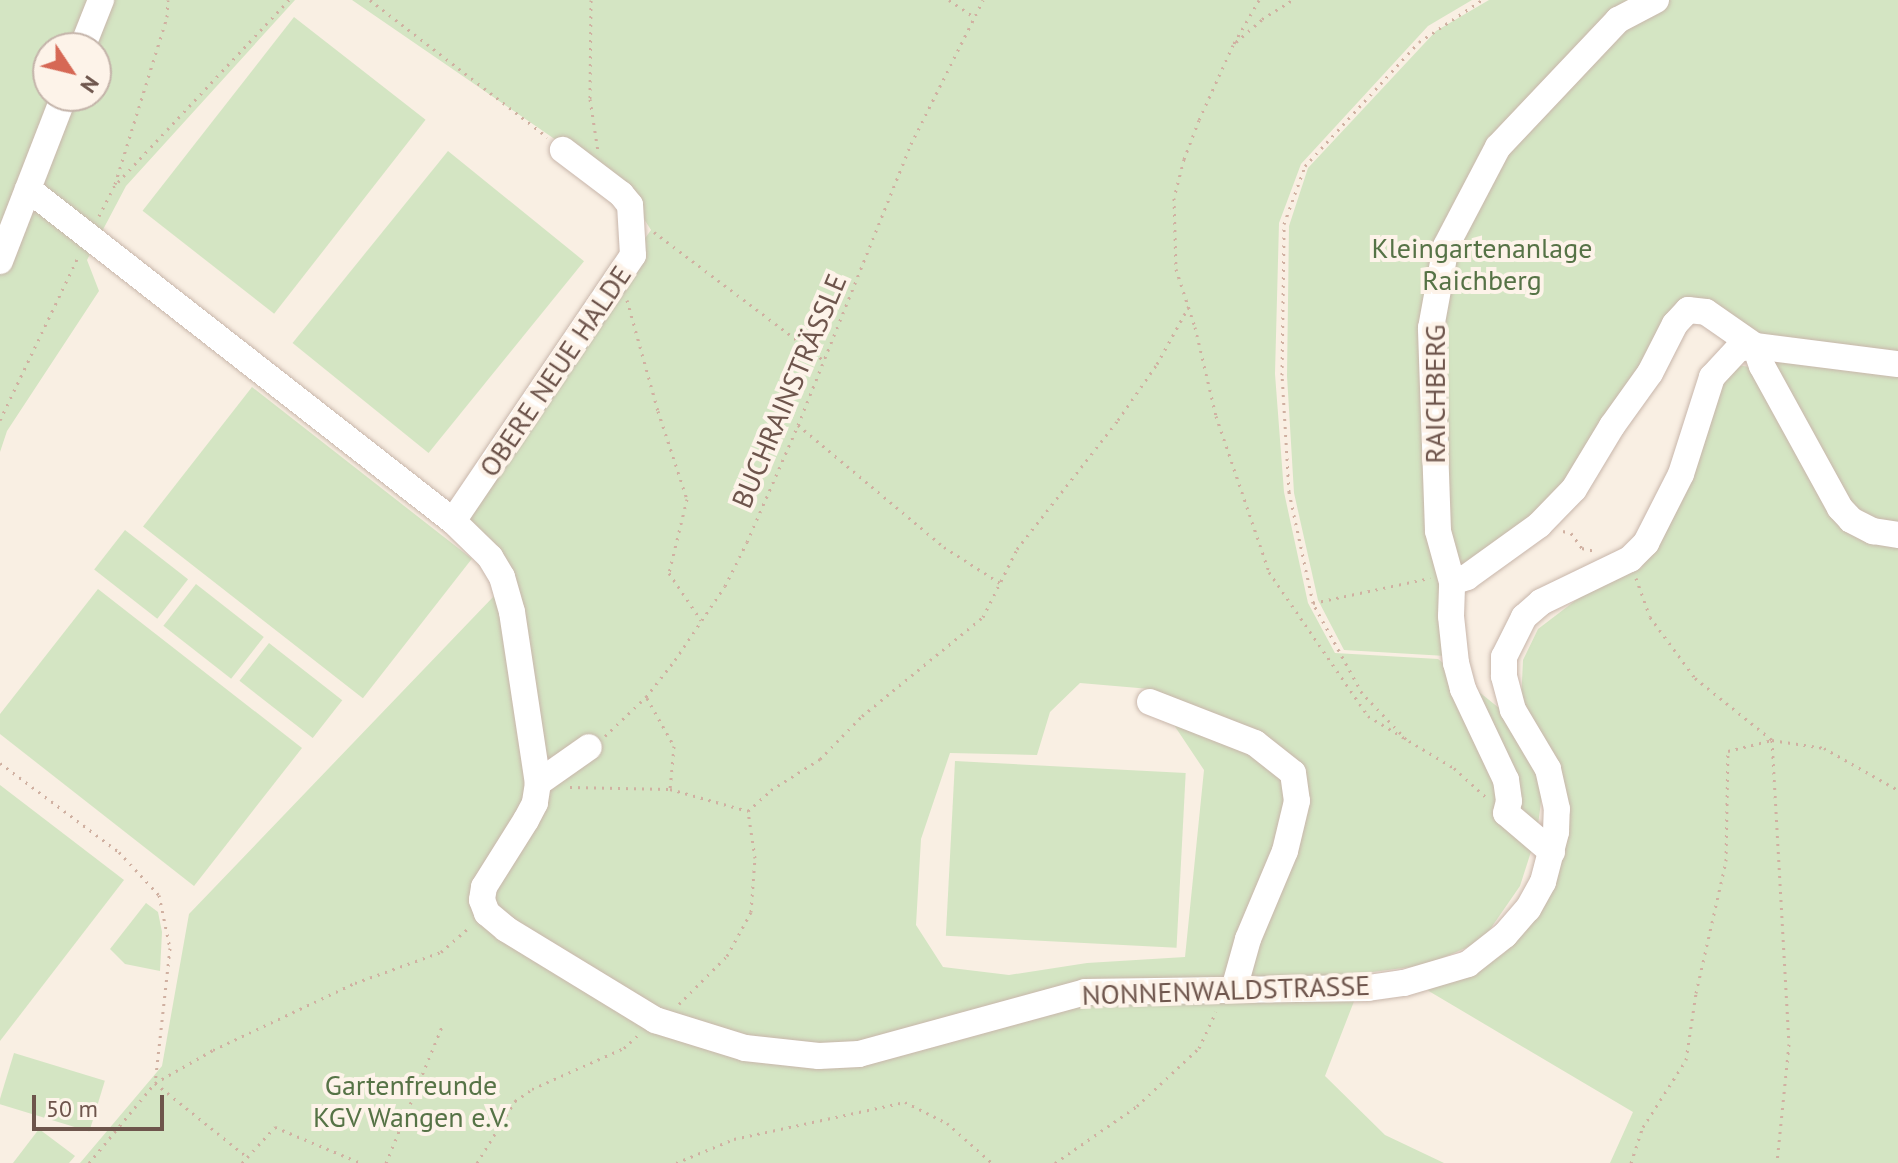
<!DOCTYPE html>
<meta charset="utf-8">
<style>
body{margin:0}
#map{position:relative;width:1898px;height:1163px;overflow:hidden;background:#f9efe3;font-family:"PT Sans",sans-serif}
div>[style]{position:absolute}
.green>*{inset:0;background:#d4e5c3;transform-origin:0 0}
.path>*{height:3px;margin-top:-1.5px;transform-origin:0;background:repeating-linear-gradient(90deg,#d0b0a1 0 2px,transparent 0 8px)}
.roads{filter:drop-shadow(0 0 2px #c8b6ab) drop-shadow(0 0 2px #c8b6ab)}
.minor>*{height:26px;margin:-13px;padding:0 13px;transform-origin:13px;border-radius:13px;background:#fff}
span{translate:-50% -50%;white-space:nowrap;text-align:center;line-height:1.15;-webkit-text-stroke:8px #fdf3e9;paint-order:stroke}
.park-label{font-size:28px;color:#567346}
.street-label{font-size:28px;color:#6e554c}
.north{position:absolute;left:32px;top:32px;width:80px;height:80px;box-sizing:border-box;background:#fdf3e9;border:2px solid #c4b4aa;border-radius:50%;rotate:125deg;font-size:22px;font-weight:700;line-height:32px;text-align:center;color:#6e554c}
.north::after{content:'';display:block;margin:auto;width:28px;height:36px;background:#d66855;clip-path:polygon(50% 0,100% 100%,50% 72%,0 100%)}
.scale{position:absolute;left:32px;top:1095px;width:132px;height:36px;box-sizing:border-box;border:4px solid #6e554c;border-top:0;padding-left:10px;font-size:24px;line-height:28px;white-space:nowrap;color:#6e554c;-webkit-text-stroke:6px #fdf3e9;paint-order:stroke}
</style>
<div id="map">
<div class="green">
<div style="clip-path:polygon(evenodd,0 0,295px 0,126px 186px,87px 260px,99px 291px,7px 431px,0 452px,0 0,48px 48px,96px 48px,96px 96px,48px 96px,48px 48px)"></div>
<div style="clip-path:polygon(evenodd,352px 0,1472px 0,1428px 26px,1301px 164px,1279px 223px,1275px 374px,1284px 492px,1308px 603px,1335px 653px,1438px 659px,1504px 712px,1543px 786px,1537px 833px,1520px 886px,1482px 941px,1426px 965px,1365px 973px,1325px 1076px,1385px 1135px,1444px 1163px,80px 1163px,162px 1066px,189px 914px,494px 596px,488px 571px,453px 504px,651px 230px,623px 186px,352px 0,1080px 683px,1150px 689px,1204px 770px,1185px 957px,1087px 963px,1009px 975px,943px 967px,916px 925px,921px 839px,950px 753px,1037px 755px,1050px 712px,1080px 683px)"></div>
<div style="clip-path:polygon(1489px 0,1898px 0,1898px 1163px,1610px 1163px,1633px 1112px,1427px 990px,1468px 976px,1504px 953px,1546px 898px,1562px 843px,1521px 702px,1523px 660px,1538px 629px,1580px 597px,1641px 568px,1667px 527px,1721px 384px,1736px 365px,1758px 368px,1693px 302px,1568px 484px,1520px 528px,1463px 570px,1446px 656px,1344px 650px,1318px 600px,1294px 493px,1287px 376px,1289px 226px,1308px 168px,1436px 31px)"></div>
<div style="left:294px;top:17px;width:167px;height:246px;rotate:38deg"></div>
<div style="left:448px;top:151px;width:175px;height:247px;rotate:39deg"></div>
<div style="left:252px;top:387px;width:279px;height:177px;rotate:38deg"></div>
<div style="left:125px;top:530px;width:80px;height:50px;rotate:38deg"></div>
<div style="left:196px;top:584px;width:86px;height:53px;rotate:38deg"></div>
<div style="clip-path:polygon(98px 589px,302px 748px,194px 886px,0 734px,0 714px)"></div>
<div style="left:269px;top:643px;width:93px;height:48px;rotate:38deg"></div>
<div style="left:955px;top:761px;width:231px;height:175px;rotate:3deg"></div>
<div style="clip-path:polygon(0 785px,124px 880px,0 1041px)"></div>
<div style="clip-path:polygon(146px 903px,158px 912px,162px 932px,160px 971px,125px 964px,110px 949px)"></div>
<div style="left:14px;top:1053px;width:95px;height:53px;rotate:17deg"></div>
<div style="clip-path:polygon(39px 1129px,75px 1156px,69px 1163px,13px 1163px)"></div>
</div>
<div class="path">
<div style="left:370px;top:0;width:224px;rotate:37.7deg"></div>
<div style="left:591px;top:0;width:99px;rotate:90.6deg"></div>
<div style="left:590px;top:99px;width:53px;rotate:81.3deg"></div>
<div style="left:949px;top:0;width:29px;rotate:34deg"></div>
<div style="left:1259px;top:0;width:52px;rotate:120deg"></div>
<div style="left:1233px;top:45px;width:82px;rotate:114.4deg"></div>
<div style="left:1199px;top:120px;width:42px;rotate:111deg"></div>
<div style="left:1184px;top:159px;width:40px;rotate:104.4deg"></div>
<div style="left:1174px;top:198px;width:71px;rotate:88.4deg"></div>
<div style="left:1176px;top:269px;width:61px;rotate:71.9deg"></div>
<div style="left:1195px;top:327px;width:91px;rotate:76.7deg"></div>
<div style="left:1216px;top:416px;width:165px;rotate:71.2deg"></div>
<div style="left:1269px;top:572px;width:175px;rotate:55.5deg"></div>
<div style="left:1368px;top:716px;width:100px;rotate:31.2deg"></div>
<div style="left:1454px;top:768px;width:45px;rotate:42.3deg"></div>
<div style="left:1236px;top:42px;width:35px;rotate:-41deg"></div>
<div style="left:1262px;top:19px;width:36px;rotate:-32deg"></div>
<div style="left:118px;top:182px;width:250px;rotate:-46.8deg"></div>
<div style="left:99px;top:216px;width:36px;rotate:-63deg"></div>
<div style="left:115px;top:184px;width:175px;rotate:-72.7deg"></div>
<div style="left:167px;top:17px;width:17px;rotate:-87deg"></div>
<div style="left:654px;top:232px;width:212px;rotate:37.1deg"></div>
<div style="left:627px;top:300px;width:115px;rotate:74.4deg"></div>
<div style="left:658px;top:411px;width:93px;rotate:71.8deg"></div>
<div style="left:687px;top:499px;width:76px;rotate:103.7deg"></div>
<div style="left:669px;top:573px;width:57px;rotate:55.8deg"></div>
<div style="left:0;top:420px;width:183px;rotate:-64.4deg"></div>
<div style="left:798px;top:425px;width:190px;rotate:39.9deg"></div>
<div style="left:944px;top:547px;width:67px;rotate:32.7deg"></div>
<div style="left:1563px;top:531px;width:8px;rotate:14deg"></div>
<div style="left:1571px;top:533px;width:19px;rotate:54deg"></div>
<div style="left:1582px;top:548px;width:13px;rotate:13deg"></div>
<div style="left:1636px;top:578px;width:41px;rotate:70.3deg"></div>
<div style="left:1650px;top:617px;width:76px;rotate:53.6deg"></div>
<div style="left:1695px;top:678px;width:99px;rotate:38.8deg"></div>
<div style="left:1772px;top:740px;width:304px;rotate:86.8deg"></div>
<div style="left:1789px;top:1044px;width:120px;rotate:95.8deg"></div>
<div style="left:1313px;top:603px;width:120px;rotate:-12.1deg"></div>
<div style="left:647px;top:698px;width:55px;rotate:60.6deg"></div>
<div style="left:674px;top:746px;width:43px;rotate:95.3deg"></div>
<div style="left:670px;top:789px;width:81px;rotate:15.8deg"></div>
<div style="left:605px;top:736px;width:57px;rotate:-43.6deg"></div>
<div style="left:646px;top:697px;width:47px;rotate:-51.9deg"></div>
<div style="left:675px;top:660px;width:89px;rotate:-56deg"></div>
<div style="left:725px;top:586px;width:49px;rotate:-63.4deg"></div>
<div style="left:747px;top:542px;width:128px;rotate:-66.4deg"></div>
<div style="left:798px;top:425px;width:303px;rotate:-68.1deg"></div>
<div style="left:911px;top:144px;width:161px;rotate:-63.4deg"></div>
<div style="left:1406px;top:739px;width:64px;rotate:-133.7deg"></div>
<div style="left:1362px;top:693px;width:102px;rotate:-118.6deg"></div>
<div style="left:1313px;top:603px;width:114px;rotate:-102.2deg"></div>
<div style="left:1289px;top:492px;width:117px;rotate:-93.4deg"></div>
<div style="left:1282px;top:375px;width:151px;rotate:-89.2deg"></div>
<div style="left:1284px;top:224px;width:62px;rotate:-70.1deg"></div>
<div style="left:1305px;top:166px;width:168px;rotate:-47.4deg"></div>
<div style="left:1419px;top:42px;width:76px;rotate:-33.7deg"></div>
<div style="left:0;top:763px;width:149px;rotate:36.8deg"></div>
<div style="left:119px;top:852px;width:59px;rotate:47.1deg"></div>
<div style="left:159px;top:895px;width:54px;rotate:78.3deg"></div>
<div style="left:170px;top:948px;width:136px;rotate:96.3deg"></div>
<div style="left:570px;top:787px;width:100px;rotate:1.1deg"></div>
<div style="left:748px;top:811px;width:31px;rotate:-42deg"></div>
<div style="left:771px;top:790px;width:58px;rotate:-32.3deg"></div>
<div style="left:820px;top:759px;width:60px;rotate:-45.7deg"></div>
<div style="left:862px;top:716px;width:156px;rotate:-39.3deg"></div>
<div style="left:983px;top:617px;width:76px;rotate:-63.4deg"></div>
<div style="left:1017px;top:549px;width:164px;rotate:-51.9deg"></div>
<div style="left:1118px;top:420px;width:68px;rotate:-55.1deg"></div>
<div style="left:1157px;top:364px;width:66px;rotate:-61.1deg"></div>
<div style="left:679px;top:1004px;width:68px;rotate:-45deg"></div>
<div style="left:727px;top:956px;width:50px;rotate:-61.4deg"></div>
<div style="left:751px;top:912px;width:54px;rotate:-85.8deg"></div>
<div style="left:755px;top:858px;width:48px;rotate:-98.5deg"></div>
<div style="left:155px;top:1083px;width:67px;rotate:-29.6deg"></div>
<div style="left:213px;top:1050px;width:157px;rotate:-25.3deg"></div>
<div style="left:355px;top:983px;width:91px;rotate:-19.8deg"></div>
<div style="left:441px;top:952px;width:37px;rotate:-41deg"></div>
<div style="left:89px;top:1163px;width:104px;rotate:-50.5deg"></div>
<div style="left:155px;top:1083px;width:118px;rotate:38.8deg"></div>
<div style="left:242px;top:1163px;width:49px;rotate:-47.5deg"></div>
<div style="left:275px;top:1127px;width:93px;rotate:22.7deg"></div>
<div style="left:386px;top:1163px;width:150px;rotate:-67.7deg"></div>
<div style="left:477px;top:1163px;width:73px;rotate:-58.5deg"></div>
<div style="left:515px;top:1101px;width:21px;rotate:-35deg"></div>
<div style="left:532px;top:1089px;width:101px;rotate:-24deg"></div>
<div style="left:624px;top:1048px;width:19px;rotate:-43deg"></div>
<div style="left:676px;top:1163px;width:63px;rotate:-22.5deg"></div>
<div style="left:734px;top:1139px;width:175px;rotate:-12.2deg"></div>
<div style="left:905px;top:1102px;width:47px;rotate:26.6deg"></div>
<div style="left:947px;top:1123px;width:60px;rotate:41.6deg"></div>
<div style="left:1055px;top:1163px;width:100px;rotate:-34.8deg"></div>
<div style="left:1137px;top:1106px;width:85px;rotate:-43.1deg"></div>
<div style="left:1199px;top:1048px;width:40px;rotate:-65deg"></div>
<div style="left:1631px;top:1163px;width:38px;rotate:-72deg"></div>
<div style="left:1643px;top:1127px;width:80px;rotate:-57.3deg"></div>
<div style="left:1686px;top:1060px;width:68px;rotate:-81.5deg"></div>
<div style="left:1696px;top:993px;width:135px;rotate:-77.2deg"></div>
<div style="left:1726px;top:861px;width:110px;rotate:-89deg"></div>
<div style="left:1728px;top:751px;width:45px;rotate:-14deg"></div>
<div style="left:1772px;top:740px;width:53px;rotate:8.7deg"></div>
<div style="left:1824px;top:748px;width:85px;rotate:29.6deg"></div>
</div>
<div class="roads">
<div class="minor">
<div style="left:82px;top:48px;width:52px;rotate:-68.4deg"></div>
<div style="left:28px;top:189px;width:539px;rotate:38deg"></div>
<div style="left:453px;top:521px;width:52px;rotate:44.2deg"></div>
<div style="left:490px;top:557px;width:23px;rotate:59deg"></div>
<div style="left:502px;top:577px;width:36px;rotate:74deg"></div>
<div style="left:512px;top:612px;width:173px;rotate:81.4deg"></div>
<div style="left:538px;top:783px;width:20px;rotate:99deg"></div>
<div style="left:535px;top:803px;width:19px;rotate:118deg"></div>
<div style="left:526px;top:820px;width:79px;rotate:122.1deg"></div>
<div style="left:484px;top:887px;width:13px;rotate:99deg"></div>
<div style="left:482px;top:900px;width:14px;rotate:69deg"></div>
<div style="left:487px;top:913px;width:25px;rotate:40deg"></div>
<div style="left:506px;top:929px;width:175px;rotate:31.4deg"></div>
<div style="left:655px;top:1020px;width:94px;rotate:17.3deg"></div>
<div style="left:745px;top:1048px;width:74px;rotate:6.2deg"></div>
<div style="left:819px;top:1056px;width:40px;rotate:-2.9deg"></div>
<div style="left:859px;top:1054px;width:234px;rotate:-15.3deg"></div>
<div style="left:1085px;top:992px;width:283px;rotate:-0.8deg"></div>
<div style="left:1368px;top:988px;width:36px;rotate:-8deg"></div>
<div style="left:1404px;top:983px;width:67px;rotate:-16.5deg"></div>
<div style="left:1468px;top:964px;width:47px;rotate:-38.1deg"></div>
<div style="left:1505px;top:935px;width:35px;rotate:-49deg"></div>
<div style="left:1528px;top:909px;width:31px;rotate:-61deg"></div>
<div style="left:1543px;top:882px;width:52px;rotate:-75.4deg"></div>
<div style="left:1556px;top:832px;width:23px;rotate:-88deg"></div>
<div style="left:1557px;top:809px;width:41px;rotate:-102.7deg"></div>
<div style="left:1548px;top:769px;width:69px;rotate:-120.7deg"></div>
<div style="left:1513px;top:710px;width:35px;rotate:-105deg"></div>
<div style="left:1504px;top:676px;width:19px;rotate:-90deg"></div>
<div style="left:1504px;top:657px;width:45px;rotate:-63.4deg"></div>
<div style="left:1524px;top:617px;width:23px;rotate:-41deg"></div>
<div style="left:1541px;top:602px;width:99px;rotate:-25.8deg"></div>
<div style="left:1630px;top:559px;width:23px;rotate:-45deg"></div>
<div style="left:1646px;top:543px;width:77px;rotate:-63.1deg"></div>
<div style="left:1681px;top:474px;width:102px;rotate:-72.3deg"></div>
<div style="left:1712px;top:377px;width:38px;rotate:-47deg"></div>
<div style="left:1738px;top:349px;width:17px;rotate:-10deg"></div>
<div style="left:1755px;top:346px;width:144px;rotate:7.2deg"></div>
<div style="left:0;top:261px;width:177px;rotate:-68.8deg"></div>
<div style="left:453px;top:521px;width:321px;rotate:-55.9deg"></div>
<div style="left:633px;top:255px;width:50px;rotate:-93.4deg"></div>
<div style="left:630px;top:205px;width:14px;rotate:-129deg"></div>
<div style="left:621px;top:194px;width:73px;rotate:-142.8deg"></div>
<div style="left:1452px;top:582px;width:16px;rotate:-18deg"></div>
<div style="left:1467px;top:577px;width:89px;rotate:-35.8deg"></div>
<div style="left:1539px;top:525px;width:50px;rotate:-45.8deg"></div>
<div style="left:1574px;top:489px;width:74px;rotate:-58.9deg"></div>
<div style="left:1612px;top:426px;width:65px;rotate:-54.4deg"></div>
<div style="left:1650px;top:373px;width:55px;rotate:-63deg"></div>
<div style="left:1675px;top:324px;width:19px;rotate:-47deg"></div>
<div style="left:1688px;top:310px;width:18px;rotate:6deg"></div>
<div style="left:1706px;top:312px;width:60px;rotate:34.8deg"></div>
<div style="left:1755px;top:346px;width:21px;rotate:71deg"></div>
<div style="left:1762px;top:366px;width:162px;rotate:61.2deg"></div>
<div style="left:1840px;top:508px;width:16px;rotate:47deg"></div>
<div style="left:1851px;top:520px;width:25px;rotate:27deg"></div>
<div style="left:1873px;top:531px;width:25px;rotate:9deg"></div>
<div style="left:1150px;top:702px;width:113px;rotate:21.3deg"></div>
<div style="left:1255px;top:743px;width:48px;rotate:38.3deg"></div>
<div style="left:1293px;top:773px;width:28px;rotate:82deg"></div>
<div style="left:1297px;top:801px;width:51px;rotate:103.5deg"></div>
<div style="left:1285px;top:851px;width:95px;rotate:112.8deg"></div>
<div style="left:1248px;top:939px;width:52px;rotate:105.6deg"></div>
<div style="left:538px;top:783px;width:62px;rotate:-35.2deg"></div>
<div style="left:1552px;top:852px;width:60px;rotate:-139.7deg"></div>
<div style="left:1506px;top:813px;width:12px;rotate:-76deg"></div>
<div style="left:1509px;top:801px;width:21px;rotate:-98deg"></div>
<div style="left:1506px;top:780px;width:101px;rotate:-115.3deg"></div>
<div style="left:1463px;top:689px;width:27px;rotate:-105deg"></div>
<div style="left:1456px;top:663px;width:47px;rotate:-96.1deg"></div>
<div style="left:1451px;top:616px;width:34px;rotate:-88deg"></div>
<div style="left:1452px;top:582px;width:53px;rotate:-105.4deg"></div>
<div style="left:1438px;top:531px;width:203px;rotate:-92deg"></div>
<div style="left:1431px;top:328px;width:83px;rotate:-79.6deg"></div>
<div style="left:1446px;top:246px;width:112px;rotate:-62.3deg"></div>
<div style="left:1498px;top:147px;width:175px;rotate:-46.6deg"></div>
<div style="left:1618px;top:20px;width:43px;rotate:-27.8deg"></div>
</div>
</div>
<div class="park-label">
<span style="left:1482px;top:264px">Kleingartenanlage<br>Raichberg</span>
<span style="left:411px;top:1101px">Gartenfreunde<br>KGV Wangen e.V.</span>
</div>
<div class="street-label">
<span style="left:555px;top:371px;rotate:-56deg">OBERE NEUE HALDE</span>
<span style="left:789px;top:391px;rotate:-67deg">BUCHRAINSTRÄSSLE</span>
<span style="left:1435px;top:394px;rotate:-90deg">RAICHBERG</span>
<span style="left:1226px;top:990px;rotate:-2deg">NONNENWALDSTRASSE</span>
</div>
<div class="north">N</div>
<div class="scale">50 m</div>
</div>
